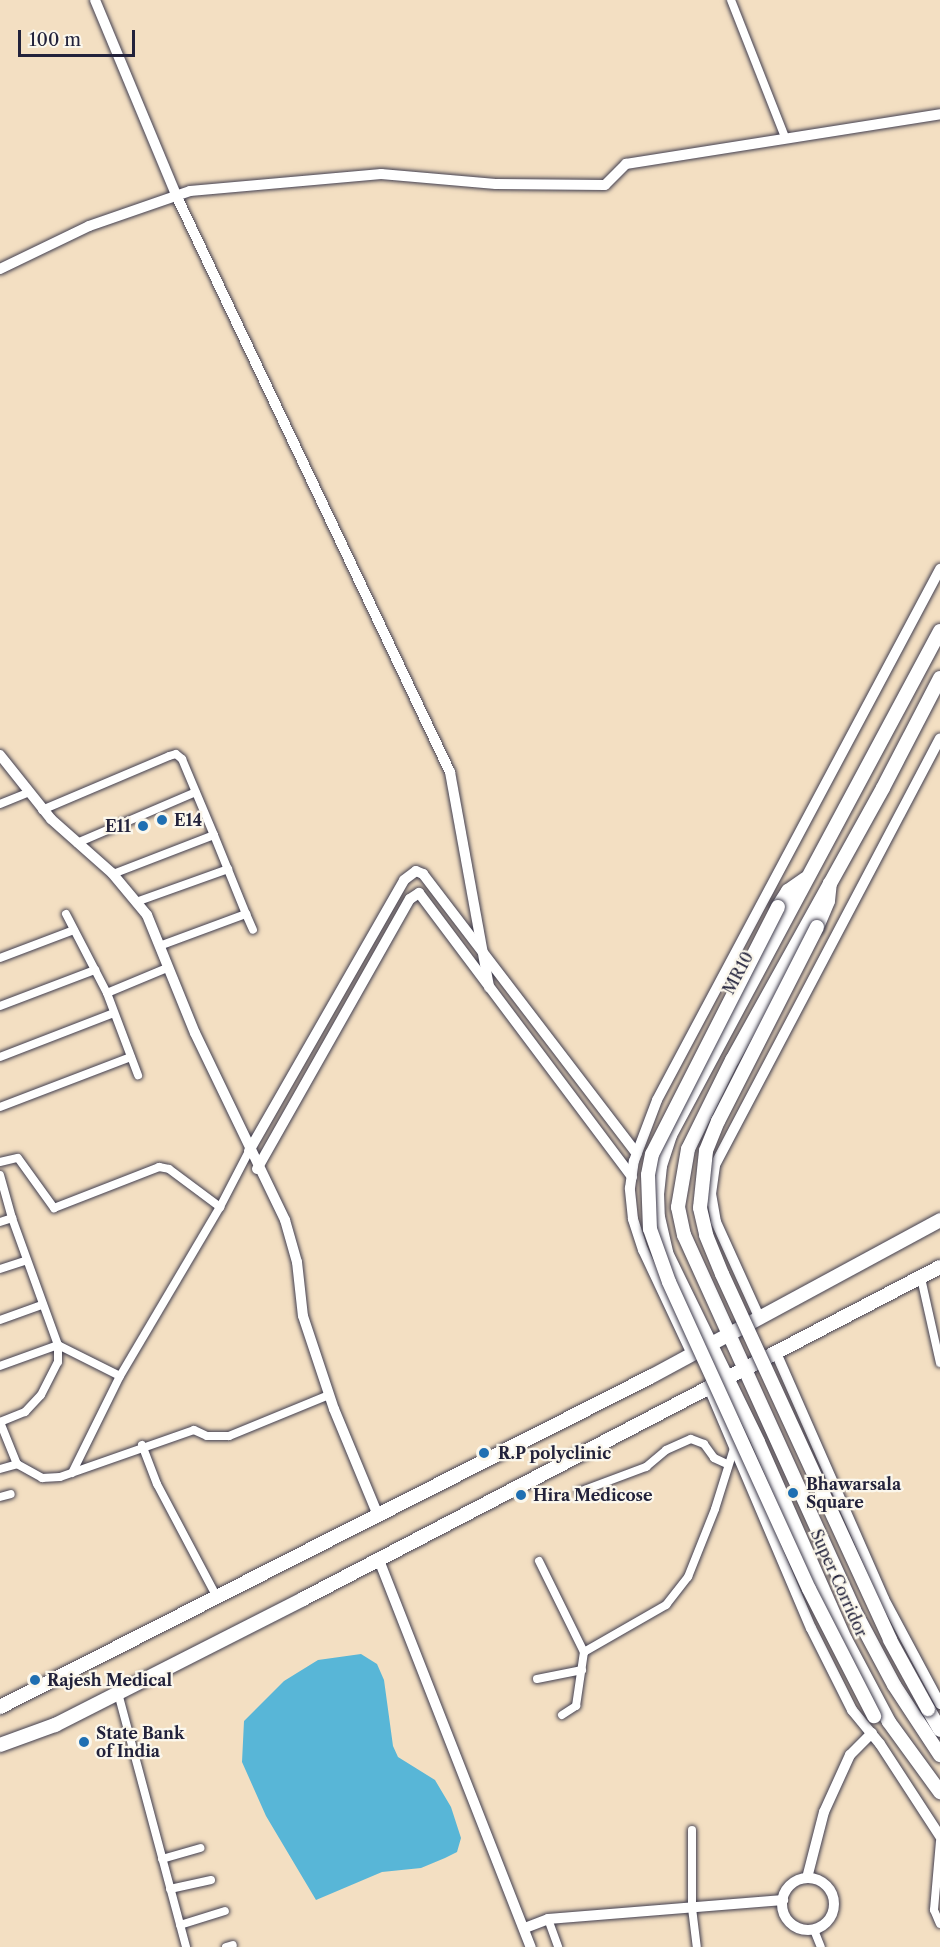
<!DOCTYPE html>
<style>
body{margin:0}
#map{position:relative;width:940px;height:1947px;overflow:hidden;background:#f3dfc2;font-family:"Libre Caslon Text",serif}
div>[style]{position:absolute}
.water>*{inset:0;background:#58b6d7}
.roads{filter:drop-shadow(0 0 2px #413e4f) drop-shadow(0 0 2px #413e4f)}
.minor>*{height:8px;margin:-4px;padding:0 4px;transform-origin:4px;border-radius:4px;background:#fff}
.tertiary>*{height:10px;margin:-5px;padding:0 5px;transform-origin:5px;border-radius:5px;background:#fff}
.tertiary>.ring{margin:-5px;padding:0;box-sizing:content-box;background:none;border:10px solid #fff;border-radius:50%}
.primary>*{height:14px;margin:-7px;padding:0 7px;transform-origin:7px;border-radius:7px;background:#fff}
.bridges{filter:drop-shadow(0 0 2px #413e4f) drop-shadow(0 0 2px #413e4f)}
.primary-bridge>*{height:14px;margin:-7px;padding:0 7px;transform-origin:7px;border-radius:7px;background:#fff}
.dots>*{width:16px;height:16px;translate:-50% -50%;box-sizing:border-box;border:3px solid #fbf7ec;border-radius:50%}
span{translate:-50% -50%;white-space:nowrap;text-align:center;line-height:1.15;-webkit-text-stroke:4.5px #fbf7ec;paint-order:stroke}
.poi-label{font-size:16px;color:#22223b;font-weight:700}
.left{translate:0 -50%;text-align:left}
.right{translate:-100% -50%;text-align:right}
.street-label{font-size:16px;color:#22223b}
.scale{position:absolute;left:18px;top:30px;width:117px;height:27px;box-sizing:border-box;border:3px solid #22223b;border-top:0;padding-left:8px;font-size:18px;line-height:21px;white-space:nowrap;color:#22223b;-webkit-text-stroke:4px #fbf7ec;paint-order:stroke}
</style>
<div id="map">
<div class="water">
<div style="clip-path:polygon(361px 1654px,377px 1664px,384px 1680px,393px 1746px,398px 1757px,435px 1780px,451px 1807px,461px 1838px,457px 1852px,445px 1858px,421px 1868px,382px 1872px,316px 1900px,266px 1816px,242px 1762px,244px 1721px,284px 1681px,318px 1660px)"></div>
</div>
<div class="roads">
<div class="minor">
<div style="left:731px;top:0;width:147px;rotate:68.5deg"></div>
<div style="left:0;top:804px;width:29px;rotate:-22deg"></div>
<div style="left:42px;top:810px;width:138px;rotate:-23deg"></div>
<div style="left:169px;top:756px;width:7px;rotate:-16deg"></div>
<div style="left:176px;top:754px;width:8px;rotate:40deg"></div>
<div style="left:182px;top:759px;width:82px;rotate:67.2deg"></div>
<div style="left:214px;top:835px;width:108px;rotate:158.9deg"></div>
<div style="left:77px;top:843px;width:129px;rotate:-23.2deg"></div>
<div style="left:136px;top:902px;width:98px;rotate:-19.7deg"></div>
<div style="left:66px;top:914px;width:89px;rotate:62.6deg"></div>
<div style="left:107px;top:993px;width:88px;rotate:69.3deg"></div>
<div style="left:246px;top:914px;width:17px;rotate:66deg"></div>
<div style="left:162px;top:945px;width:90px;rotate:-20.3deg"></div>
<div style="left:246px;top:914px;width:85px;rotate:-112.1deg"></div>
<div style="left:0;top:958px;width:79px;rotate:-20.7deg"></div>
<div style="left:107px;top:993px;width:65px;rotate:-22.6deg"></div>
<div style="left:0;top:1006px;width:102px;rotate:-20.8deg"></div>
<div style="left:0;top:1057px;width:122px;rotate:-21.1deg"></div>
<div style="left:0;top:1107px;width:140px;rotate:-20.9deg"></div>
<div style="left:0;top:1162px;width:18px;rotate:-13deg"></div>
<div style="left:18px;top:1158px;width:62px;rotate:54.2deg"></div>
<div style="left:54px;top:1208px;width:113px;rotate:-21.3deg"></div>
<div style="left:159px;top:1167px;width:10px;rotate:11deg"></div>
<div style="left:169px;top:1169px;width:64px;rotate:36.7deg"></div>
<div style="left:0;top:1175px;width:45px;rotate:74.4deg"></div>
<div style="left:0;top:1222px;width:13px;rotate:-18deg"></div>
<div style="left:12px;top:1218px;width:135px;rotate:70.1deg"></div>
<div style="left:58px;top:1345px;width:62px;rotate:160.1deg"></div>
<div style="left:0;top:1269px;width:25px;rotate:-18deg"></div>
<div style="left:921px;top:1278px;width:87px;rotate:77.4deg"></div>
<div style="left:0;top:1320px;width:45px;rotate:-19.7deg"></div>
<div style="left:58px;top:1345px;width:69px;rotate:26.6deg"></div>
<div style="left:0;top:1422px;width:45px;rotate:68deg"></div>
<div style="left:17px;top:1464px;width:29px;rotate:29deg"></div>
<div style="left:42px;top:1478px;width:18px;rotate:-3deg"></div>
<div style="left:60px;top:1477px;width:142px;rotate:-19.3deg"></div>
<div style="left:194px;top:1430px;width:14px;rotate:25deg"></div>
<div style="left:207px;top:1436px;width:22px"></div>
<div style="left:229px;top:1436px;width:108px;rotate:-22.3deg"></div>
<div style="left:0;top:1422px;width:27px;rotate:-22deg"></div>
<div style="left:25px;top:1412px;width:23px;rotate:-47deg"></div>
<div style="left:41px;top:1395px;width:37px;rotate:-63deg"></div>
<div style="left:58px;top:1362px;width:17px;rotate:-90deg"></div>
<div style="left:142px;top:1445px;width:42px;rotate:69deg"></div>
<div style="left:157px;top:1484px;width:130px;rotate:62.1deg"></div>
<div style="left:0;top:1469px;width:18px;rotate:-16deg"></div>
<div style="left:72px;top:1473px;width:108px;rotate:-63.7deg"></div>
<div style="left:120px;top:1376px;width:196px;rotate:-59.4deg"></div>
<div style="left:220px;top:1207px;width:63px;rotate:-62.6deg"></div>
<div style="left:579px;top:1492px;width:72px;rotate:-20.5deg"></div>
<div style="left:646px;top:1467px;width:26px;rotate:-40deg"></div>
<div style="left:666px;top:1450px;width:27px;rotate:-24deg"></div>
<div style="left:691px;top:1439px;width:14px;rotate:21deg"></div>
<div style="left:704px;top:1444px;width:17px;rotate:54deg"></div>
<div style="left:714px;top:1458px;width:14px;rotate:25deg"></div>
<div style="left:0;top:1497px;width:11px;rotate:-15deg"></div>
<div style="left:539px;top:1561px;width:102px;rotate:63.7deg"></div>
<div style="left:537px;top:1679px;width:46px;rotate:-11.3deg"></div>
<div style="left:118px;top:1693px;width:263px;rotate:75deg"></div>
<div style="left:562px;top:1715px;width:17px;rotate:-33deg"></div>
<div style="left:576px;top:1706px;width:55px;rotate:-81.6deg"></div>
<div style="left:584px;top:1652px;width:95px;rotate:-29.8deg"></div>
<div style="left:666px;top:1605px;width:36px;rotate:-52deg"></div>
<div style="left:688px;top:1577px;width:73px;rotate:-68.3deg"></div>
<div style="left:715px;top:1509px;width:67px;rotate:-72.6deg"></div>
<div style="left:692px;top:1830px;width:78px;rotate:90deg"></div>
<div style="left:692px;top:1908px;width:39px;rotate:83deg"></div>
<div style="left:940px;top:1841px;width:69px;rotate:95deg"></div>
<div style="left:934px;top:1910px;width:15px;rotate:67deg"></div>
<div style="left:162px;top:1859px;width:40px;rotate:-16deg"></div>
<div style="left:170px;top:1889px;width:42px;rotate:-12.4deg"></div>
<div style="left:548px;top:1919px;width:30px;rotate:70deg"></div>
<div style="left:180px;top:1925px;width:47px;rotate:-17.3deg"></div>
<div style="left:814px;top:1930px;width:18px;rotate:68deg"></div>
<div style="left:226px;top:1947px;width:7px;rotate:-16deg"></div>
</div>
<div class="tertiary">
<div style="left:95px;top:0;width:211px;rotate:67.4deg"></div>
<div style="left:176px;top:195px;width:639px;rotate:64.6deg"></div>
<div style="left:450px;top:772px;width:219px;rotate:79.7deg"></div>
<div style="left:0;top:269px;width:99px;rotate:-25.8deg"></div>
<div style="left:89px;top:226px;width:107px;rotate:-19.1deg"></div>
<div style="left:190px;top:191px;width:192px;rotate:-5.1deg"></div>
<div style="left:381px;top:174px;width:115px;rotate:5deg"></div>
<div style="left:496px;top:184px;width:109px;rotate:0.5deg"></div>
<div style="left:605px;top:185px;width:30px;rotate:-45deg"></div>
<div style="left:626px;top:164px;width:318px;rotate:-9deg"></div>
<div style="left:0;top:755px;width:82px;rotate:51.4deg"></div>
<div style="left:51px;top:819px;width:81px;rotate:41.5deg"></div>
<div style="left:112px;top:873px;width:55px;rotate:50.2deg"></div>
<div style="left:147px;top:915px;width:127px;rotate:67.9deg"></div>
<div style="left:195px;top:1033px;width:208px;rotate:64.3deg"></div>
<div style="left:285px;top:1220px;width:44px;rotate:74.1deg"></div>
<div style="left:297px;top:1262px;width:54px;rotate:83.7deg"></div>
<div style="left:303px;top:1316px;width:98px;rotate:71.6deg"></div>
<div style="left:334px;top:1409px;width:115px;rotate:67.5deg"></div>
<div style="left:249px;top:1151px;width:312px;rotate:-60.2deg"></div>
<div style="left:404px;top:880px;width:15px;rotate:-37deg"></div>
<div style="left:416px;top:871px;width:8px;rotate:23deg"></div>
<div style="left:423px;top:874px;width:352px;rotate:52.6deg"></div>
<div style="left:257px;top:1169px;width:310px;rotate:-60.5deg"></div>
<div style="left:410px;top:899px;width:11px;rotate:-34deg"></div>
<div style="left:419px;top:893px;width:355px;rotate:53.1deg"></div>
<div style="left:760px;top:1319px;width:107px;rotate:-114.4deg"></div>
<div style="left:716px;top:1222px;width:28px;rotate:-100deg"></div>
<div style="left:711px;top:1194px;width:29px;rotate:-82deg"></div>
<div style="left:715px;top:1165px;width:482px;rotate:-62.2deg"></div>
<div style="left:692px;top:1354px;width:115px;rotate:-115.2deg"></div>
<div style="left:643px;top:1250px;width:33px;rotate:-108deg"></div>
<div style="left:633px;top:1219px;width:31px;rotate:-96deg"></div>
<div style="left:630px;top:1188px;width:27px;rotate:-82deg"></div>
<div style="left:634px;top:1161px;width:65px;rotate:-69.3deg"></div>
<div style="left:657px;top:1100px;width:602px;rotate:-61.94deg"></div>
<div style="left:777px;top:1355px;width:266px;rotate:66.3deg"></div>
<div style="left:884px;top:1599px;width:119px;rotate:61.9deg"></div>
<div style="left:709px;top:1388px;width:261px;rotate:67deg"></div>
<div style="left:811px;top:1628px;width:92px;rotate:63.4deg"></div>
<div style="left:852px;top:1710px;width:44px;rotate:50.5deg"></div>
<div style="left:880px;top:1744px;width:110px;rotate:56.9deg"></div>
<div style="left:379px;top:1560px;width:416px;rotate:68.6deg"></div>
<div style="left:807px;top:1878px;width:68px;rotate:-75.6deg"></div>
<div style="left:824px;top:1812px;width:63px;rotate:-65.5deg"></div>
<div style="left:850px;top:1755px;width:31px;rotate:-45deg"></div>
<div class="ring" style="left:782px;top:1878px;width:42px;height:42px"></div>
<div style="left:525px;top:1928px;width:25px;rotate:-21deg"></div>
<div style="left:548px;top:1919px;width:236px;rotate:-4.6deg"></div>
</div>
<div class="primary">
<div style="left:940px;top:631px;width:572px;rotate:118.18deg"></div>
<div style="left:670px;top:1135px;width:33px;rotate:108deg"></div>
<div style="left:660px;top:1166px;width:27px;rotate:96deg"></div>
<div style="left:657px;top:1193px;width:24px;rotate:88deg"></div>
<div style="left:658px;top:1217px;width:37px;rotate:77deg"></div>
<div style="left:666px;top:1253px;width:210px;rotate:64deg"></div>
<div style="left:758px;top:1442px;width:215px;rotate:66.2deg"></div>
<div style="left:845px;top:1639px;width:94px;rotate:62.1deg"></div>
<div style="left:889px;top:1722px;width:87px;rotate:53.9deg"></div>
<div style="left:940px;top:678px;width:124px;rotate:117.4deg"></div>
<div style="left:883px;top:788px;width:311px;rotate:119deg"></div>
<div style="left:732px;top:1060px;width:99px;rotate:116.3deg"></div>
<div style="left:688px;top:1149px;width:59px;rotate:99.8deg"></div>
<div style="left:678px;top:1207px;width:29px;rotate:78deg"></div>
<div style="left:684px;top:1235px;width:412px;rotate:65.6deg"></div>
<div style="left:854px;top:1610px;width:85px;rotate:61.9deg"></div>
<div style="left:894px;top:1685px;width:84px;rotate:56.7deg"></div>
<div style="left:778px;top:907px;width:19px;rotate:-58deg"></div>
<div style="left:788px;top:891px;width:21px;rotate:-35deg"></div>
<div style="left:817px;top:927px;width:28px;rotate:-67deg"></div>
<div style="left:828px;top:901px;width:18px;rotate:-84deg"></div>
<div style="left:0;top:1707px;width:731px;rotate:-26.92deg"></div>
<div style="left:652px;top:1376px;width:328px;rotate:-28.4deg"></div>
<div style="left:928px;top:1709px;width:24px;rotate:60deg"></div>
<div style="left:0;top:1745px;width:59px;rotate:-20deg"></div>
<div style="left:55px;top:1725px;width:278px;rotate:-26.9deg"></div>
<div style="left:303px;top:1599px;width:718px;rotate:-27.53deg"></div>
</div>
</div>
<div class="bridges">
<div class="primary-bridge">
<div style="left:778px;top:907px;width:277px;rotate:117deg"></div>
<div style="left:652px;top:1154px;width:21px;rotate:101deg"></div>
<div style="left:648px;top:1175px;width:54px;rotate:87.9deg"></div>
<div style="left:650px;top:1229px;width:56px;rotate:70.3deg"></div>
<div style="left:669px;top:1282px;width:337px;rotate:65.5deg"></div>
<div style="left:809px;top:1589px;width:143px;rotate:62.9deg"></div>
<div style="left:817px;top:927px;width:218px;rotate:117deg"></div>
<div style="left:718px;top:1121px;width:32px;rotate:112deg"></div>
<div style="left:706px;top:1151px;width:57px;rotate:96deg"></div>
<div style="left:700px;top:1208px;width:28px;rotate:77deg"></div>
<div style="left:706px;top:1235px;width:42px;rotate:67.7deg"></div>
<div style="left:722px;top:1274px;width:403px;rotate:65.3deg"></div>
<div style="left:890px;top:1640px;width:79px;rotate:61.2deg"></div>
</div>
</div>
<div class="dots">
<div style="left:162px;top:820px;background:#1f6fb2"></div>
<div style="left:143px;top:826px;background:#1f6fb2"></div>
<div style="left:484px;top:1453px;background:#1f6fb2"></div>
<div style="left:793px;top:1493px;background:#1f6fb2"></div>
<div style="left:521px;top:1495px;background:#1f6fb2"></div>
<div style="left:35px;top:1680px;background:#1f6fb2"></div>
<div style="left:84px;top:1742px;background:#1f6fb2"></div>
</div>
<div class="poi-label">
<span class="left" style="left:174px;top:820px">E14</span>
<span class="right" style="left:131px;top:826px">E11</span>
<span class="left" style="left:498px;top:1453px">R.P polyclinic</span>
<span class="left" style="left:806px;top:1493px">Bhawarsala<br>Square</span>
<span class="left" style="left:533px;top:1495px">Hira Medicose</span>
<span class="left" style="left:47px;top:1680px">Rajesh Medical</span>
<span class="left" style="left:96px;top:1742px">State Bank<br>of India</span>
</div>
<div class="street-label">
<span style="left:738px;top:973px;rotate:-62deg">MR10</span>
<span style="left:839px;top:1583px;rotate:66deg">Super Corridor</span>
</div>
<div class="scale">100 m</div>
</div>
